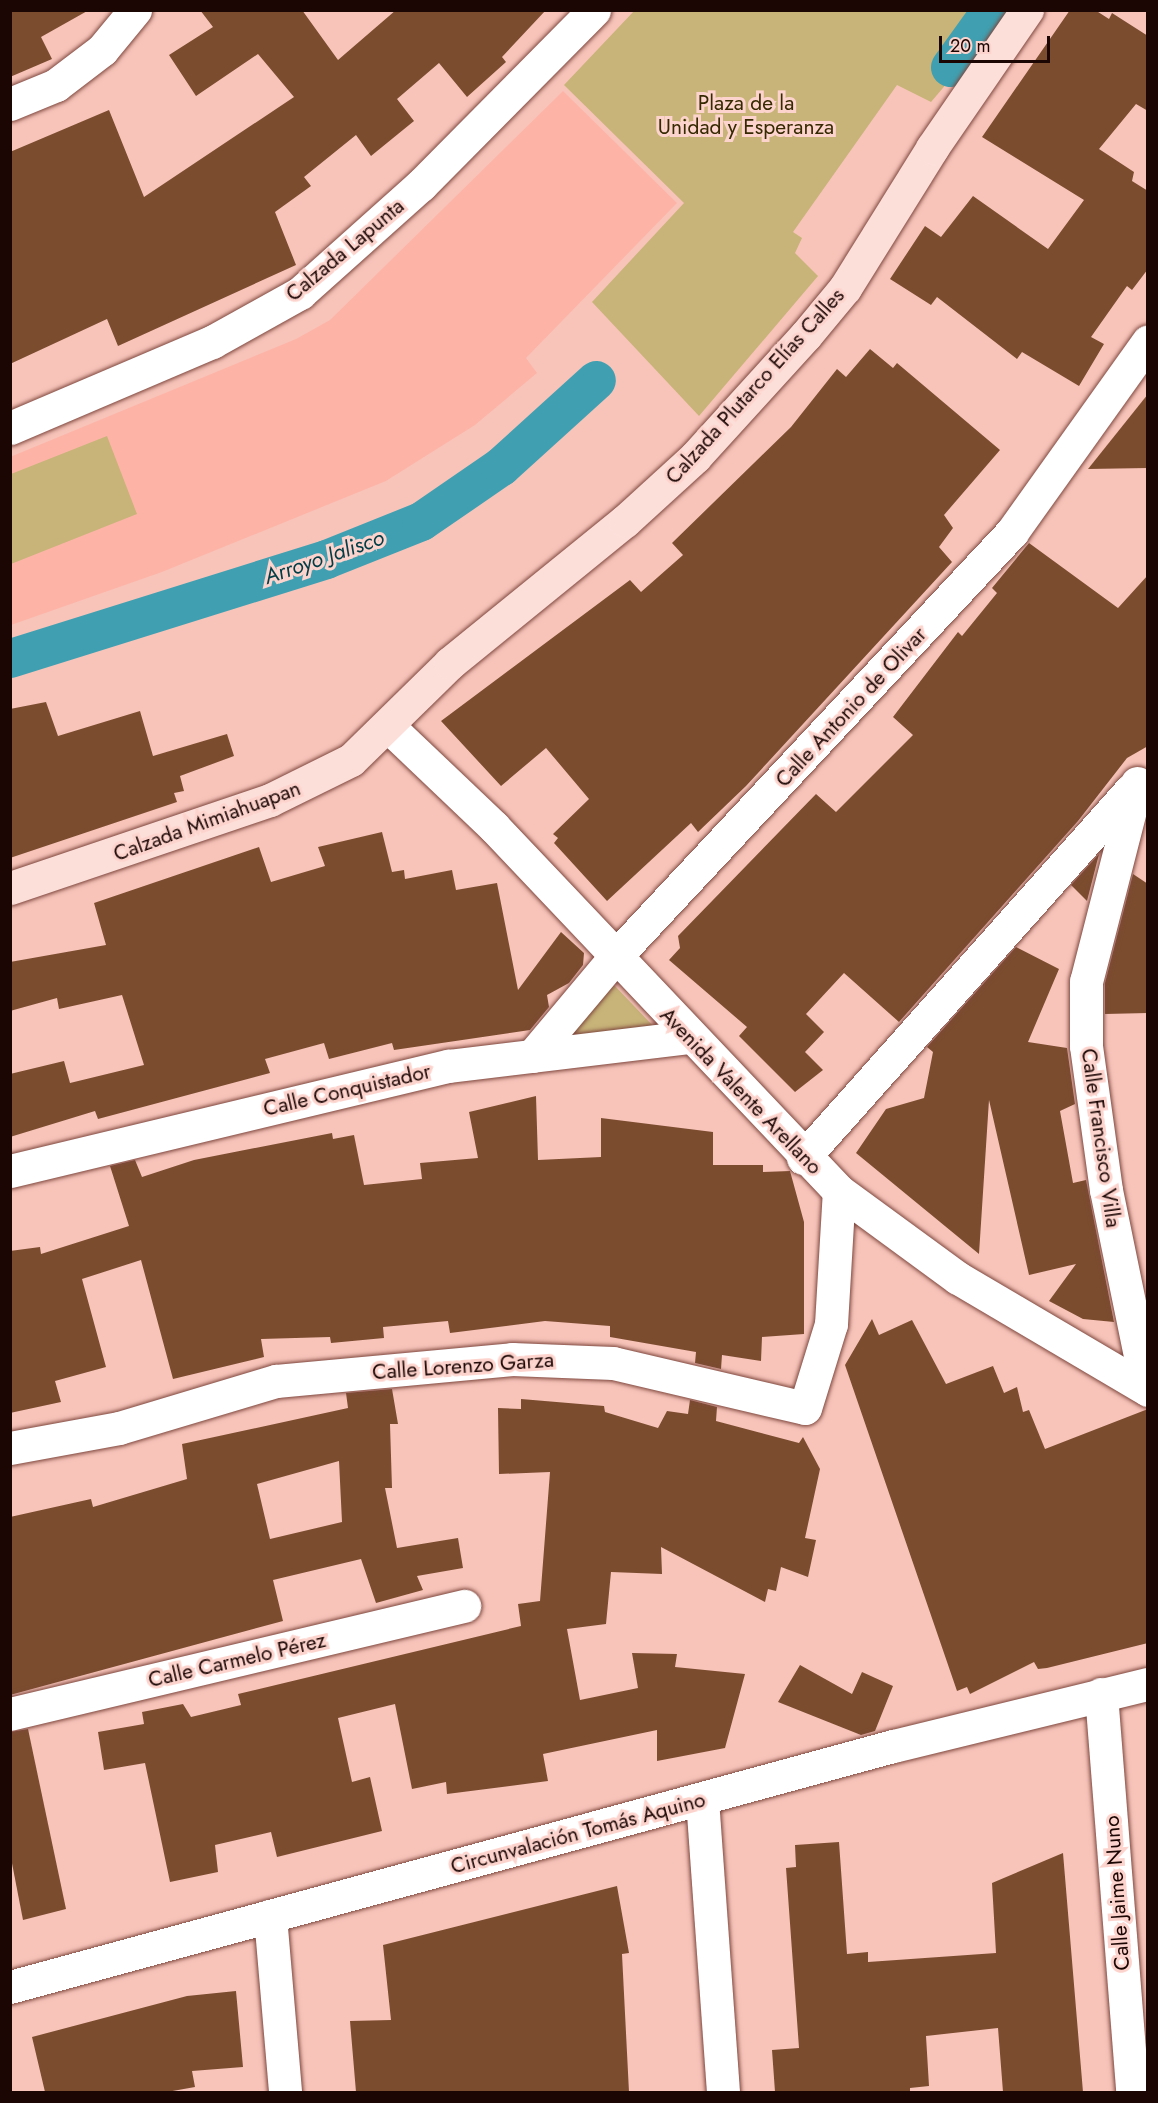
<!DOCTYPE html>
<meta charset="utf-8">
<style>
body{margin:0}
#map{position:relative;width:1158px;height:2103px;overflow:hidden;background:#f8c4ba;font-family:Jost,sans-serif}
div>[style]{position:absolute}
.built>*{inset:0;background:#fdb4a7}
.green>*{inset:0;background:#c8b479}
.canal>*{height:39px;margin:-19.5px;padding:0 19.5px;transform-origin:19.5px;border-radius:19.5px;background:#40a0b1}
.building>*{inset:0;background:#7c4c2f}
.roads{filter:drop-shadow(0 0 2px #7e473e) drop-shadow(0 0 2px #7e473e)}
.minor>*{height:33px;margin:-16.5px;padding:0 16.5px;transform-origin:16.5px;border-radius:16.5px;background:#fff}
.secondary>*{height:33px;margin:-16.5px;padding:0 16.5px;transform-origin:16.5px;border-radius:16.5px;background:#fddfda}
span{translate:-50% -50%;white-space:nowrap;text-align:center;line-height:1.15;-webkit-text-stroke:6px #fdd4cd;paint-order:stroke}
.park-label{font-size:21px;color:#352901}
.street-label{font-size:21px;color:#1b0604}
.water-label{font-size:22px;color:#003d46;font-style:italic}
.frame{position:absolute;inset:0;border:12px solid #1b0604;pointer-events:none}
.scale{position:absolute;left:939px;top:36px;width:111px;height:27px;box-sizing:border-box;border:3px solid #1b0604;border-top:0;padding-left:8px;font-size:18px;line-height:21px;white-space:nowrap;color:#1b0604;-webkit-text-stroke:4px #fdd4cd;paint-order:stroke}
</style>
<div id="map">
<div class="built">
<div style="clip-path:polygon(563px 91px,677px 203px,526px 358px,537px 373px,475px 425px,386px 481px,162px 572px,11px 625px,10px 457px,296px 339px,330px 320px)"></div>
</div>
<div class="green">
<div style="clip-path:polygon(634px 11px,979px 11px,941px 60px,954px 75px,931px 102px,897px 85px,793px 232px,802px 238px,795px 253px,818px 276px,699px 416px,592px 302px,684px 203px,564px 85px)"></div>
<div style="clip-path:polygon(107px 436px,137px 514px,11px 564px,11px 474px)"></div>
<div style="clip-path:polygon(614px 985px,655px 1028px,568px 1037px)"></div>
</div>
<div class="canal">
<div style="left:950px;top:67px;width:70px;rotate:-54.3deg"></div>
<div style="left:10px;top:658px;width:331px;rotate:-17.4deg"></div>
<div style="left:326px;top:559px;width:102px;rotate:-21.8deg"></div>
<div style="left:421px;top:521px;width:97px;rotate:-34.5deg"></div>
<div style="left:501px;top:466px;width:128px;rotate:-42.2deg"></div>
</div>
<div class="building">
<div style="clip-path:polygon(10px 10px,89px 10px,41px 37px,52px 59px,10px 77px)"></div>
<div style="clip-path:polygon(200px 10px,302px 10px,338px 60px,396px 10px,546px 10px,502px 57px,506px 62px,467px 97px,439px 63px,397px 99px,414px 121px,371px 156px,356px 135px,304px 177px,311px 186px,275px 212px,296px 265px,118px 346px,107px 319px,10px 364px,10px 152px,109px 110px,144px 197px,294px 97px,258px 54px,196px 96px,169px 55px,213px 27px)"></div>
<div style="clip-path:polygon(1070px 10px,1095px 10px,1109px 19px,1112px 13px,1148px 36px,1148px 111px,1136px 104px,1099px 149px,1134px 172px,1132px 181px,1148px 191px,1148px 269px,1132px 290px,1127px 286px,1091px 337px,1104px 344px,1079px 386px,1022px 352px,1017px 359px,937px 297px,931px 305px,890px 279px,925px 226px,941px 237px,973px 196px,1048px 249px,1084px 200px,982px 137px)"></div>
<div style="clip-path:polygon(870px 349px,893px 368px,897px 363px,1000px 450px,944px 515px,953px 528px,939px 547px,952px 562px,746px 786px,698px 832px,691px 823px,607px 901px,554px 843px,558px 838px,553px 834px,589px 799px,546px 748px,501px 786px,441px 721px,630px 580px,641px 592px,683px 555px,672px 543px,791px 427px,837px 369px,846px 377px)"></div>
<div style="clip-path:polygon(1148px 394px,1148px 468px,1088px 469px)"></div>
<div style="clip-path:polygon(1029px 543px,1118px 608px,1148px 575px,1148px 746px,1127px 758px,1078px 821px,899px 1022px,844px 973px,806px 1014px,824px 1032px,805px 1052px,823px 1070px,795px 1092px,739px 1036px,747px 1027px,669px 960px,680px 948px,678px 936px,816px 794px,836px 812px,913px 735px,893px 717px,958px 632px,962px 636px,997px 593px,992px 588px)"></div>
<div style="clip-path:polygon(46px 702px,58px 736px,140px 711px,153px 756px,227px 734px,234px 756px,180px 776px,184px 791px,174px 793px,177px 802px,10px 858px,10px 709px)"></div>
<div style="clip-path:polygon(382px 832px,392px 872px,404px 870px,405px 879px,452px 870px,456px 890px,497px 883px,518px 990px,561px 932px,584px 953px,583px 965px,569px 983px,547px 995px,549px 1007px,530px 1030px,394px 1050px,392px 1043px,329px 1059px,324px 1043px,265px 1059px,270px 1073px,98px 1119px,95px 1111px,10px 1137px,10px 1074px,64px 1061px,70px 1083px,144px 1065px,122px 995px,59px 1009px,57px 998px,10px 1011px,10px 962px,106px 945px,94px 903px,259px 847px,271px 882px,325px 866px,318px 847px)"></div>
<div style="clip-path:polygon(1099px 854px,1087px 901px,1071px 885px)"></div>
<div style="clip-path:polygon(1133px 874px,1148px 884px,1148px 1013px,1105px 1014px,1105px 983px)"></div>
<div style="clip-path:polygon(1016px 947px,1059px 969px,1028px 1042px,1067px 1048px,1075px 1104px,1060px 1111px,1073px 1183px,1086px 1180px,1114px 1322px,1083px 1319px,1049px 1301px,1076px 1264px,1029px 1275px,989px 1100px,979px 1254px,856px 1153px,886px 1109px,924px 1098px,933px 1052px,927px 1047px)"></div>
<div style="clip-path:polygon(536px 1096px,538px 1160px,601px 1157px,601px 1118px,713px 1132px,713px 1165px,763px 1165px,763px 1172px,790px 1171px,804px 1222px,804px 1334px,762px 1337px,761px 1361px,722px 1355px,721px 1369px,695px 1363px,696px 1352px,610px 1337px,610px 1326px,545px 1321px,450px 1333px,448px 1321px,383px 1327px,384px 1338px,331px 1343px,330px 1337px,261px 1339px,264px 1357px,173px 1379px,141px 1260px,82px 1279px,106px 1367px,55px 1381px,61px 1402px,10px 1413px,10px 1251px,40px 1247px,41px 1254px,129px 1226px,110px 1166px,135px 1160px,142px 1177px,194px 1160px,332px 1133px,333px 1139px,354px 1135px,364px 1185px,422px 1179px,420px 1163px,478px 1158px,469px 1112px)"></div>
<div style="clip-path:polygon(872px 1319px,879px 1335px,912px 1320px,946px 1384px,993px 1366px,1004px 1393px,1017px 1387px,1023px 1412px,1029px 1410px,1045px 1449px,1148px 1409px,1148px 1643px,1047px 1668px,1038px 1669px,1034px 1662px,970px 1694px,967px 1687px,957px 1691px,845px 1365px)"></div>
<div style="clip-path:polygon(evenodd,392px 1389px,398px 1424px,390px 1424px,392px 1488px,385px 1488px,397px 1548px,458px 1538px,463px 1568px,417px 1576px,423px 1590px,376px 1603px,361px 1559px,273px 1580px,283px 1621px,10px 1695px,10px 1517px,91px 1499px,93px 1507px,187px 1479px,182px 1444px,348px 1408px,346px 1393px,392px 1389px,339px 1461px,342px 1522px,270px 1539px,257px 1484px,339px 1461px)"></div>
<div style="clip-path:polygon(521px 1399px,604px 1406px,605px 1412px,658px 1428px,667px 1411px,688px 1414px,690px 1400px,717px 1407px,716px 1421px,799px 1443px,803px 1437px,820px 1469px,805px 1538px,816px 1540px,808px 1577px,781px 1567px,776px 1591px,768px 1589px,765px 1602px,661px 1547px,662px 1574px,611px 1572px,606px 1624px,567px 1629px,580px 1700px,638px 1688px,632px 1653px,677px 1654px,675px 1667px,745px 1674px,725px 1748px,657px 1761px,657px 1730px,543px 1754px,548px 1781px,447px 1794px,446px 1782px,412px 1789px,395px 1704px,338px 1718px,352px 1782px,370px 1777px,382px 1831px,277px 1857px,271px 1832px,215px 1845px,218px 1872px,170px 1882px,145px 1763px,104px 1770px,98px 1732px,144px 1724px,142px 1712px,183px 1704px,191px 1717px,241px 1705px,238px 1694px,521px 1626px,518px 1604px,540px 1601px,550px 1472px,499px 1474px,498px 1408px,521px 1409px)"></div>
<div style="clip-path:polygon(800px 1665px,852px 1694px,862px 1672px,893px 1686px,875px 1731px,861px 1735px,778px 1702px)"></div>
<div style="clip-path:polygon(28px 1729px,66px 1909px,23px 1920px,10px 1853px,10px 1732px)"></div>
<div style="clip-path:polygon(839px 1842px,847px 1954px,868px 1952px,868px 1962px,996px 1953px,992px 1883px,1063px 1853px,1083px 2092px,1003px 2092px,998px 2028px,926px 2036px,929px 2086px,910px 2088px,910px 2092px,775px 2092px,772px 2050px,799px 2048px,786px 1868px,796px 1867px,795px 1845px)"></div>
<div style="clip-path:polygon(617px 1886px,629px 1953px,622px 1954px,629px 2092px,356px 2092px,350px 2021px,391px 2020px,383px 1945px)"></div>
<div style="clip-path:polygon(236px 1991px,243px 2067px,192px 2071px,195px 2087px,167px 2092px,45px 2092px,32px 2037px,187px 1996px)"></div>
</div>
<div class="roads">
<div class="minor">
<div style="left:10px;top:104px;width:50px;rotate:-22.4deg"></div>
<div style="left:56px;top:85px;width:58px;rotate:-37.3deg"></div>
<div style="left:102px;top:50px;width:52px;rotate:-50.5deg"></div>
<div style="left:10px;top:428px;width:220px;rotate:-23.1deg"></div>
<div style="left:212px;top:342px;width:101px;rotate:-29.1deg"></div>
<div style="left:300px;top:293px;width:162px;rotate:-41.8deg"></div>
<div style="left:421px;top:185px;width:246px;rotate:-45.3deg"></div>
<div style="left:388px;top:726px;width:146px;rotate:43.6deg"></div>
<div style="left:494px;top:827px;width:502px;rotate:46.54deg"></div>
<div style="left:839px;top:1191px;width:147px;rotate:36.2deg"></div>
<div style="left:958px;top:1278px;width:221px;rotate:30.5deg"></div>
<div style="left:1137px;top:783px;width:204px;rotate:104.4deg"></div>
<div style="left:1086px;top:981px;width:65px;rotate:90deg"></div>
<div style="left:1086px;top:1046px;width:145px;rotate:82.1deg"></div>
<div style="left:1106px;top:1190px;width:203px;rotate:78.4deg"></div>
<div style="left:532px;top:1056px;width:129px;rotate:-50deg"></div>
<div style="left:615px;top:957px;width:582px;rotate:-46.95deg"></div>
<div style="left:1012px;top:532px;width:234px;rotate:-54.5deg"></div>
<div style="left:803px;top:1158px;width:493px;rotate:-48.3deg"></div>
<div style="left:10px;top:1171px;width:451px;rotate:-13.5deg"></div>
<div style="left:449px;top:1066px;width:241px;rotate:-6.9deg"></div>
<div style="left:10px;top:1448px;width:111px;rotate:-10.4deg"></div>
<div style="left:119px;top:1428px;width:164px;rotate:-16.7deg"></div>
<div style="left:276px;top:1381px;width:237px;rotate:-5.3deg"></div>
<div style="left:512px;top:1359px;width:101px;rotate:2.3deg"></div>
<div style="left:613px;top:1363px;width:197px;rotate:13.2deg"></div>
<div style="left:805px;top:1408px;width:88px;rotate:-72.8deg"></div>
<div style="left:831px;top:1324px;width:133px;rotate:-86.6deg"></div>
<div style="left:1101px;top:1694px;width:399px;rotate:85.5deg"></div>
<div style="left:10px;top:1714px;width:467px;rotate:-13.4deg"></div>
<div style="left:702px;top:1799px;width:294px;rotate:85.9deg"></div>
<div style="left:270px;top:1916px;width:177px;rotate:85.1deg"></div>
<div style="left:10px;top:1987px;width:915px;rotate:-15.27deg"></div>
<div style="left:893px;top:1746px;width:262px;rotate:-13.7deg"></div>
</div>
<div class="secondary">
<div style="left:10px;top:888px;width:274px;rotate:-18.7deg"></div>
<div style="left:270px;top:800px;width:90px;rotate:-26.3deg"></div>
<div style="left:351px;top:760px;width:139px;rotate:-44.4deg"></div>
<div style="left:450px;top:663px;width:225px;rotate:-39.1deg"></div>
<div style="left:625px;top:521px;width:95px;rotate:-42.4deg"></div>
<div style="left:695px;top:457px;width:165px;rotate:-47.7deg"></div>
<div style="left:806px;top:335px;width:61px;rotate:-50.3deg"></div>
<div style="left:845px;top:288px;width:165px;rotate:-58.1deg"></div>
<div style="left:932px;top:148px;width:168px;rotate:-55.5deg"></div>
</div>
</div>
<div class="park-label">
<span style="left:746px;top:115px">Plaza de la<br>Unidad y Esperanza</span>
</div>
<div class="street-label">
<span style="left:345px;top:250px;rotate:-40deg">Calzada Lapunta</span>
<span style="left:755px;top:386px;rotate:-48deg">Calzada Plutarco Elías Calles</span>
<span style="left:851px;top:707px;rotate:-47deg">Calle Antonio de Olivar</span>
<span style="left:207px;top:821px;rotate:-20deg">Calzada Mimiahuapan</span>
<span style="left:347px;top:1090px;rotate:-13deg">Calle Conquistador</span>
<span style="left:741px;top:1091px;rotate:46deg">Avenida Valente Arellano</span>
<span style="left:1101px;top:1138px;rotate:82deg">Calle Francisco Villa</span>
<span style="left:463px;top:1366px;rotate:-4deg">Calle Lorenzo Garza</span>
<span style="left:237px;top:1660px;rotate:-13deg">Calle Carmelo Pérez</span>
<span style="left:578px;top:1833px;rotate:-15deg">Circunvalación Tomás Aquino</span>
<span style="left:1117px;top:1893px;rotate:-94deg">Calle Jaime Nuno</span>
</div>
<div class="water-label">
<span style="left:324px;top:557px;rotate:-19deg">Arroyo Jalisco</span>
</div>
<div class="frame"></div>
<div class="scale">20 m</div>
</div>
